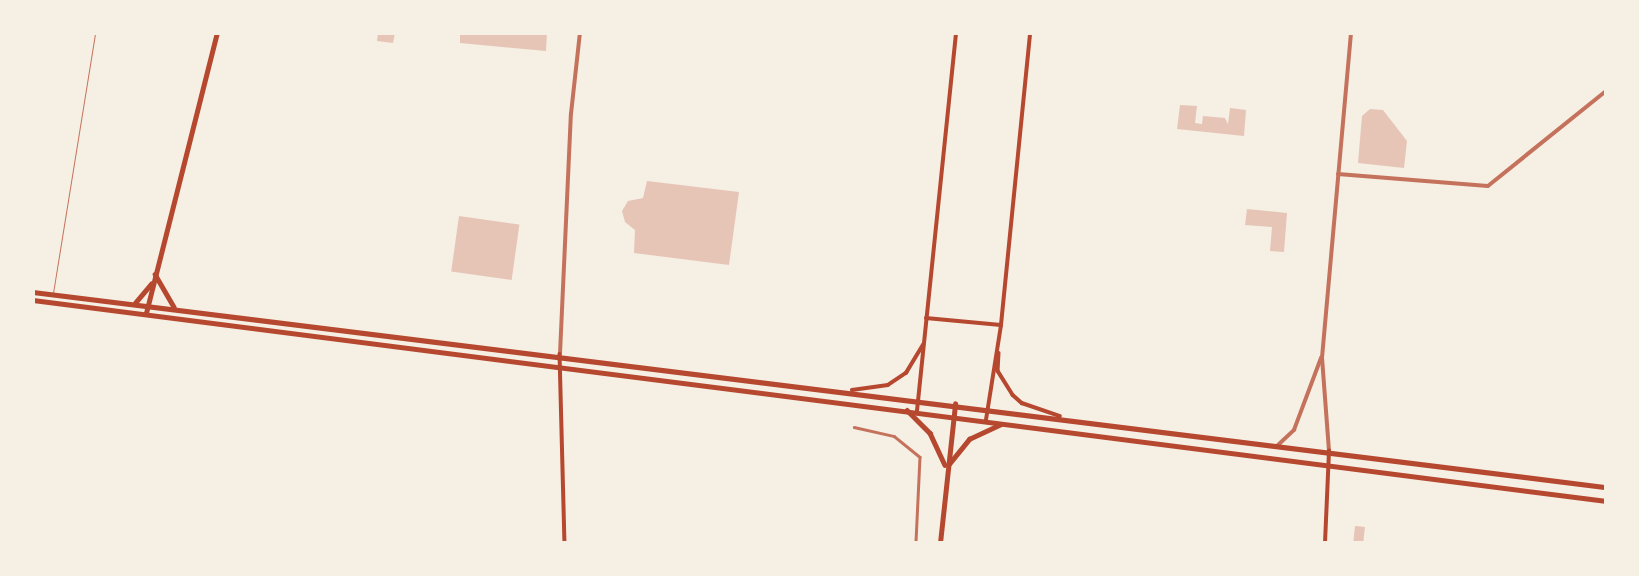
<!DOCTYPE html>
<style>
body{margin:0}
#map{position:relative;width:1639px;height:576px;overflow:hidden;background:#f6efe4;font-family:"Source Sans 3",sans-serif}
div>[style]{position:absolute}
.building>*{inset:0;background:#e6c5b7;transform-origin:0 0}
.service>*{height:1px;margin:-0.5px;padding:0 0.5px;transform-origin:0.5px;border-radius:0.5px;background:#c5725c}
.minor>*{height:2.5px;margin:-1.25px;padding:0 1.25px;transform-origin:1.25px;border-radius:1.25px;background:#c5725c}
.tertiary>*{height:3.5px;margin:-1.75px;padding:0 1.75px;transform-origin:1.75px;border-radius:1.75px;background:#c5725c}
.secondary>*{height:3.5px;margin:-1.75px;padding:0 1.75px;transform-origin:1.75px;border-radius:1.75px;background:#b5482f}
.primary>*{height:4.5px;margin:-2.25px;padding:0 2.25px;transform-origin:2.25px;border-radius:2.25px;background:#b5482f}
.trunk>*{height:4.5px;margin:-2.25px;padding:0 2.25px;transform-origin:2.25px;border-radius:2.25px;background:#b5482f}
span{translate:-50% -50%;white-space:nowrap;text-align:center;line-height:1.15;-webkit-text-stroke:7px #f6efe4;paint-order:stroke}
.frame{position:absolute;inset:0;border:35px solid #f6efe4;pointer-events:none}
</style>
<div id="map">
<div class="building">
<div style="clip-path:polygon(378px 33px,395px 33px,393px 43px,377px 41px)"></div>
<div style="clip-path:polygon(460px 33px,547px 33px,546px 51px,460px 43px)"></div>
<div style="clip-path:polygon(1180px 105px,1197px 106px,1195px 123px,1202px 124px,1203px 116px,1225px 118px,1228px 124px,1230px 108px,1246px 110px,1244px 136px,1177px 129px)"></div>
<div style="clip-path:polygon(1370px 109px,1383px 110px,1407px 141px,1404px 168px,1358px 163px,1362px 116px)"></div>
<div style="clip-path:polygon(647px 181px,739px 192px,729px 265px,634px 253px,635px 230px,625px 222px,622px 211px,628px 201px,643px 198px)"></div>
<div style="clip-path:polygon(1247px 209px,1287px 213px,1284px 252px,1270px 251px,1272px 227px,1245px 225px)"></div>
<div style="left:459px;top:216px;width:61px;height:56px;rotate:8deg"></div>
<div style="left:1355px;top:526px;width:10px;height:17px;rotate:6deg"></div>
</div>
<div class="service">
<div style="left:53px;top:293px;width:263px;rotate:-80.8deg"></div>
</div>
<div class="minor">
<div style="left:854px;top:427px;width:41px;rotate:12.7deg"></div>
<div style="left:894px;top:436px;width:33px;rotate:39deg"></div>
<div style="left:920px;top:457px;width:86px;rotate:92.7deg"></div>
</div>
<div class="tertiary">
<div style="left:1338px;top:174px;width:150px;rotate:4.6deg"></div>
<div style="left:1488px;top:186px;width:151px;rotate:-38.8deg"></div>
<div style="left:560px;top:354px;width:240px;rotate:-87.4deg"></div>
<div style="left:571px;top:114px;width:81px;rotate:-83.7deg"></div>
<div style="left:1278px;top:445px;width:22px;rotate:-43deg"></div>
<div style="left:1294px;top:430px;width:77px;rotate:-69.4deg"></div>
<div style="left:1329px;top:451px;width:93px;rotate:-94.3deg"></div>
<div style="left:1322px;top:358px;width:326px;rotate:-84.9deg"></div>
</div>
<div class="secondary">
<div style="left:926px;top:318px;width:75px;rotate:5.3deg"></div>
<div style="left:999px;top:353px;width:18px;rotate:93deg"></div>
<div style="left:998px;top:371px;width:28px;rotate:58deg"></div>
<div style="left:1013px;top:395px;width:12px;rotate:42deg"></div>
<div style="left:1022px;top:403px;width:40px;rotate:18.9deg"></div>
<div style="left:560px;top:354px;width:189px;rotate:88.5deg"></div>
<div style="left:852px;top:390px;width:36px;rotate:-8deg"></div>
<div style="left:888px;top:385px;width:22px;rotate:-34deg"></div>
<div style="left:906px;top:373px;width:33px;rotate:-59deg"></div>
<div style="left:917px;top:411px;width:380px;rotate:-84.1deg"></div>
<div style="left:986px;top:420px;width:96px;rotate:-81deg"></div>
<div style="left:1001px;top:325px;width:293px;rotate:-84.3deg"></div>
<div style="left:1325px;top:543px;width:92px;rotate:-87.5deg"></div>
</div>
<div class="primary">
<div style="left:155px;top:274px;width:38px;rotate:60deg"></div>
<div style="left:135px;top:303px;width:25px;rotate:-50deg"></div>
<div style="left:146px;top:313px;width:289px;rotate:-75.8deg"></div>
<div style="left:907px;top:410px;width:33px;rotate:45deg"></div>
<div style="left:930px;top:433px;width:35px;rotate:65deg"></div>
<div style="left:949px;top:464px;width:32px;rotate:-51deg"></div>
<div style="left:969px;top:439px;width:35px;rotate:-25deg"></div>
<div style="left:940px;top:543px;width:140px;rotate:-83.8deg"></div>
</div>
<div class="trunk">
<div style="left:33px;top:292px;width:1585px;rotate:7.07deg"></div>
<div style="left:33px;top:300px;width:1586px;rotate:7.28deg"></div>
</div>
<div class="frame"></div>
</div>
